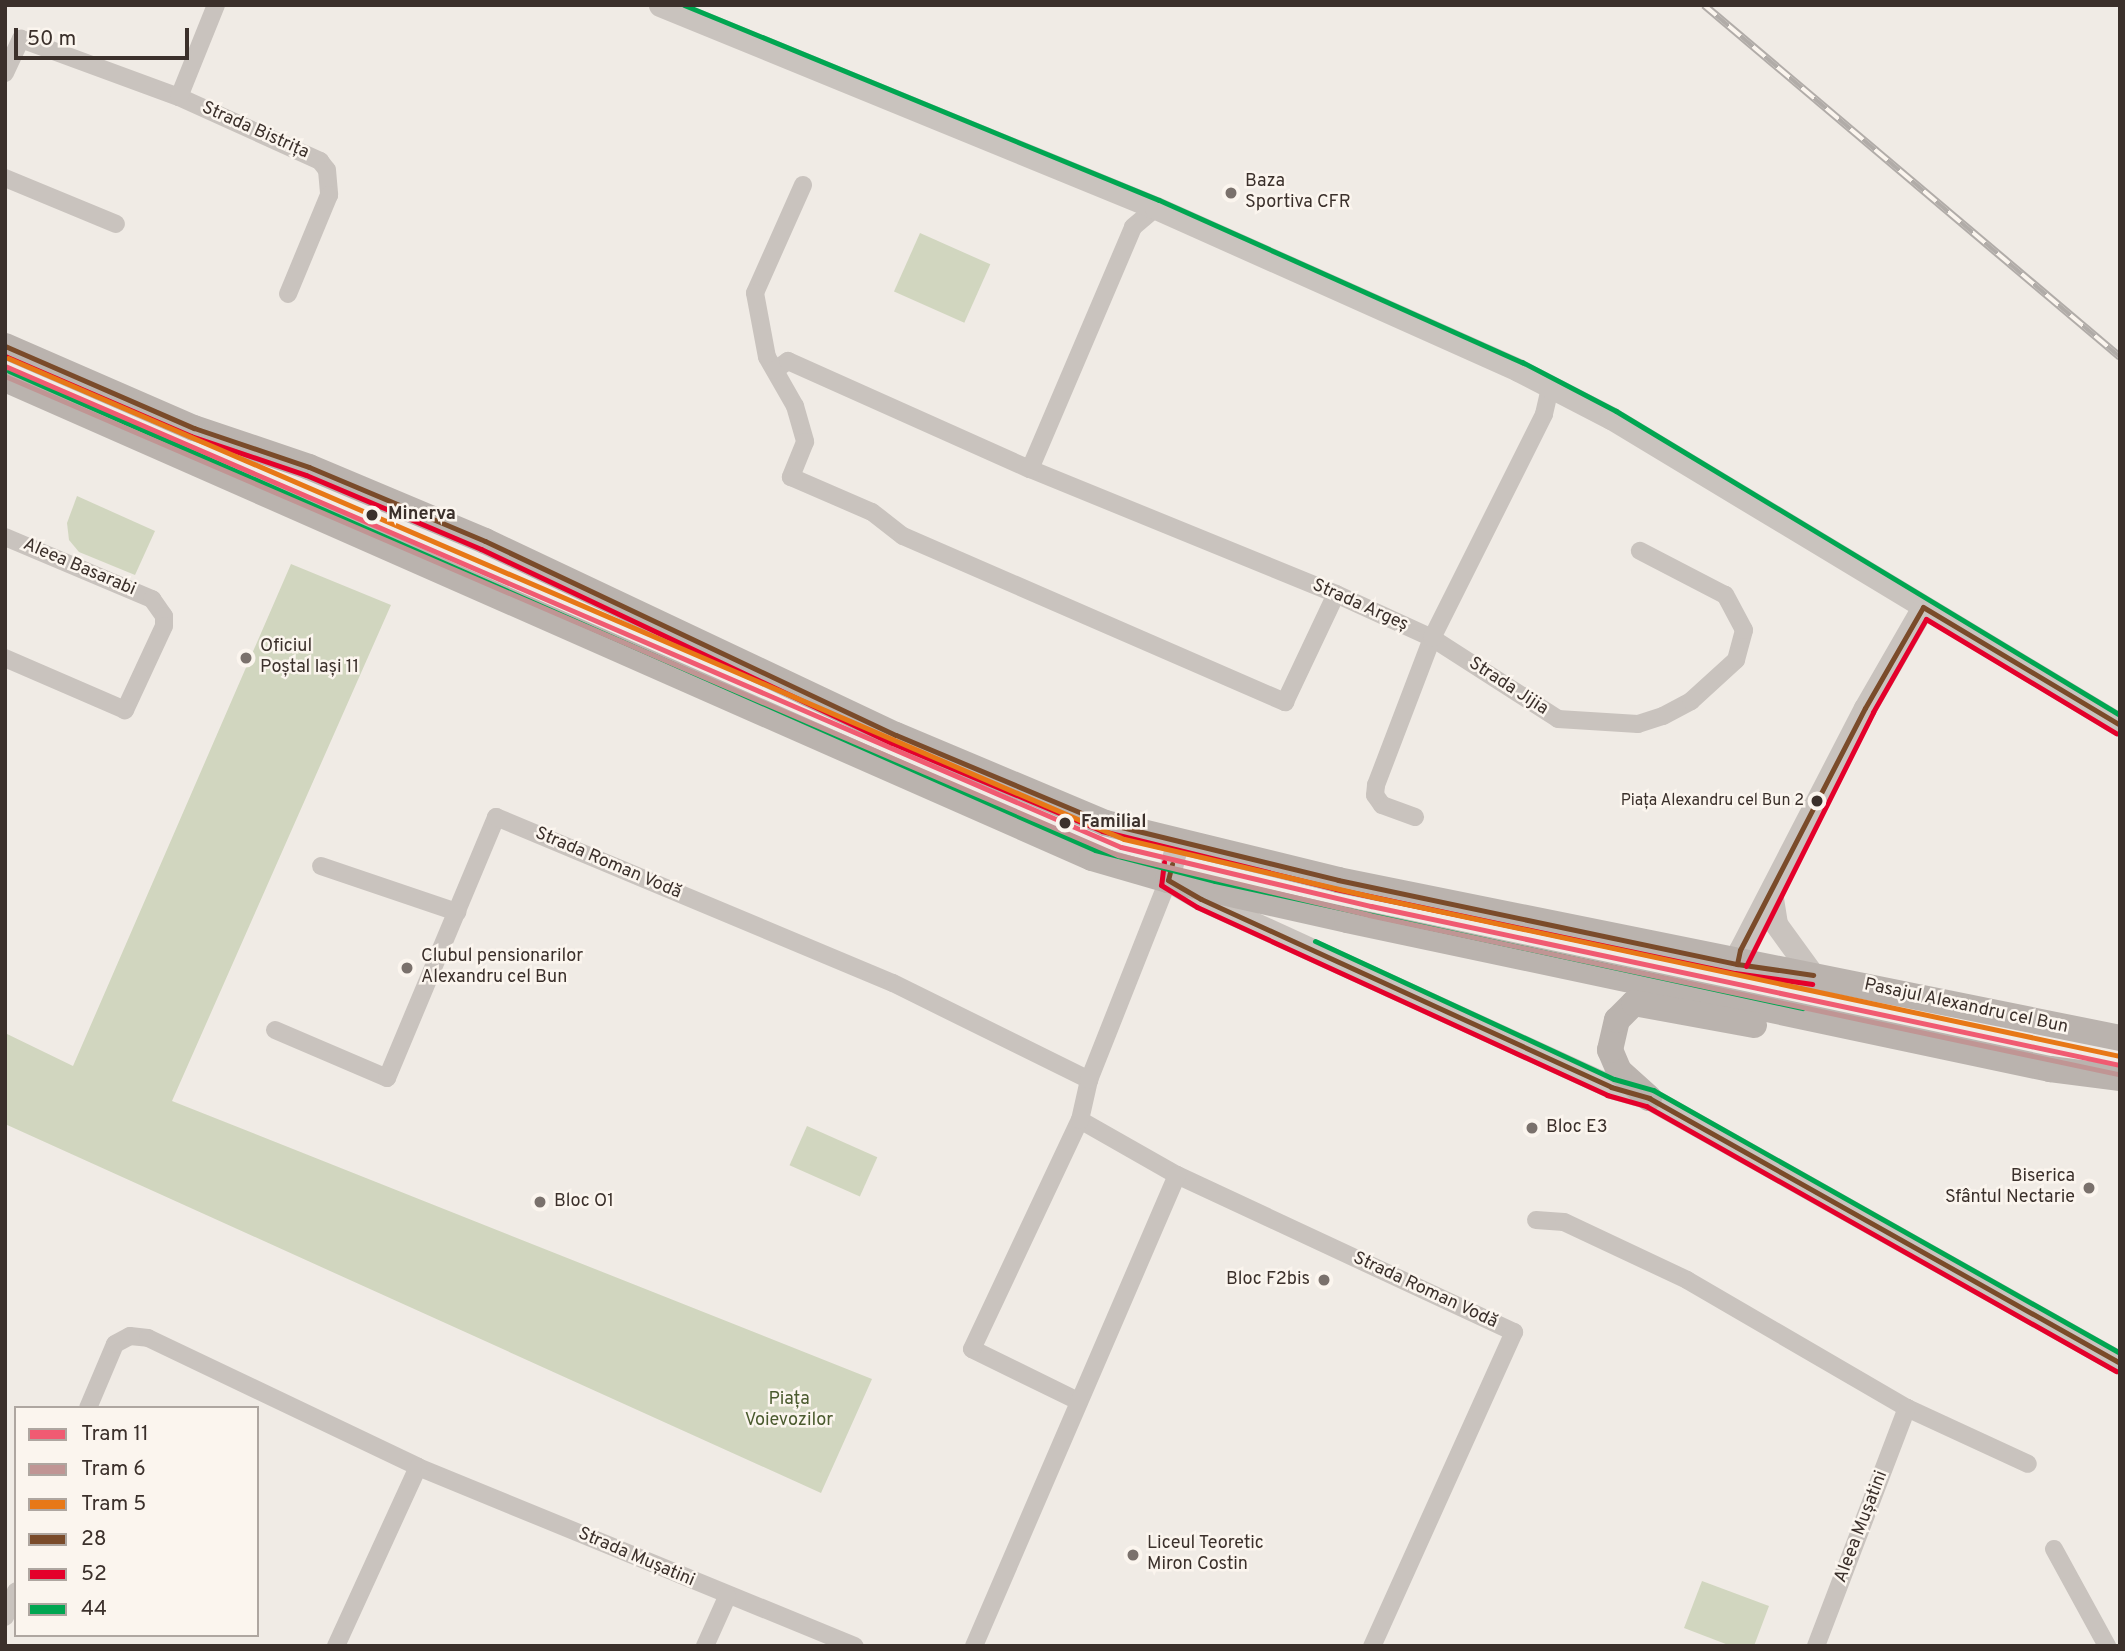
<!DOCTYPE html>
<meta charset="utf-8">
<style>
body{margin:0}
#map{position:relative;width:2125px;height:1651px;overflow:hidden;background:#f0ebe5;font-family:Overpass,sans-serif}
div>[style]{position:absolute}
.green>*{inset:0;background:#d1d6bf;transform-origin:0 0}
.minor>*{height:18px;margin:-9px;padding:0 9px;transform-origin:9px;border-radius:9px;background:#c9c3be}
.tertiary>*{height:23px;margin:-11.5px;padding:0 11.5px;transform-origin:11.5px;border-radius:11.5px;background:#c9c3be}
.secondary>*{height:26px;margin:-13px;padding:0 13px;transform-origin:13px;border-radius:13px;background:#bab3ae}
.rail>*{height:8px;margin-top:-4px;transform-origin:0;background:repeating-linear-gradient(90deg,#fbf5ee 0 16px,#b1aca8 0 32px);box-sizing:border-box;border-block:2px solid #b1aca8}
.bus-1>*{height:5px;margin:-2.5px;padding:0 2.5px;transform-origin:2.5px;border-radius:2.5px;background:#7a4b2a}
.bus-2>*{height:5px;margin:-2.5px;padding:0 2.5px;transform-origin:2.5px;border-radius:2.5px;background:#e4002b}
.bus-3>*{height:5px;margin:-2.5px;padding:0 2.5px;transform-origin:2.5px;border-radius:2.5px;background:#00a651}
.tram-1>*{height:5px;margin:-2.5px;padding:0 2.5px;transform-origin:2.5px;border-radius:2.5px;background:#f05b72}
.tram-2>*{height:5px;margin:-2.5px;padding:0 2.5px;transform-origin:2.5px;border-radius:2.5px;background:#c09594}
.tram-3>*{height:5px;margin:-2.5px;padding:0 2.5px;transform-origin:2.5px;border-radius:2.5px;background:#e77817}
.dots>*{width:19px;height:19px;translate:-50% -50%;box-sizing:border-box;border:4px solid #fbf5ee;border-radius:50%}
span{translate:-50% -50%;white-space:nowrap;text-align:center;line-height:1.15;-webkit-text-stroke:5px #fbf5ee;paint-order:stroke}
.bus-label{font-size:16px;color:#3b302b}
.right{translate:-100% -50%;text-align:right}
.street-label{font-size:18px;color:#3b302b}
.poi-label{font-size:18px;color:#3b302b}
.left{translate:0 -50%;text-align:left}
.stop-label{font-size:18px;color:#3b302b;font-weight:700}
.park-label{font-size:18px;color:#4a5a2e}
.frame{position:absolute;inset:0;border:7px solid #3b302b;pointer-events:none}
.legend{position:absolute;left:14px;top:1406px;width:245px;height:231px;box-sizing:border-box;background:#fbf5ee;border:2px solid #aea6a0;margin:0;padding:9px 12px;list-style:none;font-size:21px;color:#3b302b}
.legend li{display:flex;align-items:center;gap:14px;height:35px}
.legend b{width:35px;border:2px solid #aea6a0}
.scale{position:absolute;left:14px;top:28px;width:175px;height:32px;box-sizing:border-box;border:4px solid #3b302b;border-top:0;padding-left:9px;font-size:21px;line-height:24px;white-space:nowrap;color:#3b302b;-webkit-text-stroke:5px #fbf5ee;paint-order:stroke}
</style>
<div id="map">
<div class="green">
<div style="left:920px;top:233px;width:77px;height:64px;rotate:24deg"></div>
<div style="clip-path:polygon(77px 496px,155px 531px,135px 575px,79px 552px,69px 540px,67px 523px)"></div>
<div style="clip-path:polygon(291px 564px,391px 605px,172px 1101px,872px 1379px,821px 1493px,5px 1124px,5px 1033px,73px 1066px)"></div>
<div style="left:807px;top:1126px;width:77px;height:43px;rotate:24deg"></div>
<div style="clip-path:polygon(1702px 1581px,1769px 1606px,1754px 1646px,1731px 1646px,1684px 1628px)"></div>
</div>
<div class="minor">
<div style="left:5px;top:73px;width:38px;rotate:-65deg"></div>
<div style="left:21px;top:39px;width:168px;rotate:20.2deg"></div>
<div style="left:179px;top:97px;width:155px;rotate:24.4deg"></div>
<div style="left:320px;top:161px;width:11px;rotate:52deg"></div>
<div style="left:327px;top:170px;width:25px;rotate:85deg"></div>
<div style="left:329px;top:195px;width:107px;rotate:112.5deg"></div>
<div style="left:179px;top:97px;width:99px;rotate:-68.1deg"></div>
<div style="left:5px;top:178px;width:120px;rotate:22.5deg"></div>
<div style="left:803px;top:185px;width:118px;rotate:114deg"></div>
<div style="left:755px;top:293px;width:65px;rotate:79.4deg"></div>
<div style="left:767px;top:357px;width:56px;rotate:60.3deg"></div>
<div style="left:795px;top:406px;width:37px;rotate:74deg"></div>
<div style="left:805px;top:442px;width:38px;rotate:112deg"></div>
<div style="left:791px;top:477px;width:88px;rotate:23.4deg"></div>
<div style="left:872px;top:512px;width:39px;rotate:38deg"></div>
<div style="left:903px;top:536px;width:417px;rotate:23.5deg"></div>
<div style="left:1285px;top:702px;width:119px;rotate:-64.7deg"></div>
<div style="left:775px;top:370px;width:16px;rotate:-35deg"></div>
<div style="left:788px;top:361px;width:265px;rotate:24.1deg"></div>
<div style="left:1030px;top:469px;width:331px;rotate:22.2deg"></div>
<div style="left:1336px;top:594px;width:106px;rotate:24.6deg"></div>
<div style="left:1432px;top:638px;width:150px;rotate:32.7deg"></div>
<div style="left:1558px;top:719px;width:80px;rotate:3.6deg"></div>
<div style="left:1638px;top:724px;width:26px;rotate:-18deg"></div>
<div style="left:1663px;top:716px;width:32px;rotate:-28deg"></div>
<div style="left:1691px;top:701px;width:61px;rotate:-42.3deg"></div>
<div style="left:1736px;top:660px;width:31px;rotate:-75deg"></div>
<div style="left:1744px;top:630px;width:40px;rotate:-118deg"></div>
<div style="left:1725px;top:595px;width:96px;rotate:-152.6deg"></div>
<div style="left:1030px;top:469px;width:263px;rotate:-66.9deg"></div>
<div style="left:1133px;top:227px;width:30px;rotate:-40deg"></div>
<div style="left:5px;top:537px;width:160px;rotate:22.9deg"></div>
<div style="left:152px;top:599px;width:21px;rotate:55deg"></div>
<div style="left:164px;top:616px;width:10px;rotate:90deg"></div>
<div style="left:164px;top:626px;width:93px;rotate:114.9deg"></div>
<div style="left:125px;top:710px;width:131px;rotate:-156.6deg"></div>
<div style="left:1415px;top:817px;width:35px;rotate:-160deg"></div>
<div style="left:1382px;top:805px;width:12px;rotate:-125deg"></div>
<div style="left:1375px;top:795px;width:10px;rotate:-84deg"></div>
<div style="left:1376px;top:785px;width:157px;rotate:-69.1deg"></div>
<div style="left:1432px;top:638px;width:250px;rotate:-63.4deg"></div>
<div style="left:1544px;top:414px;width:28px;rotate:-77deg"></div>
<div style="left:321px;top:866px;width:144px;rotate:18.7deg"></div>
<div style="left:275px;top:1030px;width:122px;rotate:23.2deg"></div>
<div style="left:387px;top:1078px;width:283px;rotate:-67.3deg"></div>
<div style="left:496px;top:817px;width:430px;rotate:22.7deg"></div>
<div style="left:893px;top:983px;width:219px;rotate:26.3deg"></div>
<div style="left:1080px;top:1120px;width:112px;rotate:29.6deg"></div>
<div style="left:1177px;top:1175px;width:372px;rotate:25deg"></div>
<div style="left:1514px;top:1332px;width:345px;rotate:114.3deg"></div>
<div style="left:1536px;top:1220px;width:28px;rotate:4deg"></div>
<div style="left:1564px;top:1222px;width:136px;rotate:25.2deg"></div>
<div style="left:1687px;top:1280px;width:255px;rotate:30.2deg"></div>
<div style="left:1907px;top:1408px;width:133px;rotate:24.8deg"></div>
<div style="left:1078px;top:1401px;width:118px;rotate:-153.9deg"></div>
<div style="left:972px;top:1349px;width:253px;rotate:-64.8deg"></div>
<div style="left:1080px;top:1120px;width:41px;rotate:-77.3deg"></div>
<div style="left:1089px;top:1080px;width:215px;rotate:-68.4deg"></div>
<div style="left:88px;top:1408px;width:69px;rotate:-67.1deg"></div>
<div style="left:115px;top:1344px;width:17px;rotate:-28deg"></div>
<div style="left:130px;top:1336px;width:18px;rotate:6deg"></div>
<div style="left:148px;top:1338px;width:299px;rotate:25.5deg"></div>
<div style="left:418px;top:1467px;width:472px;rotate:22.3deg"></div>
<div style="left:2054px;top:1549px;width:111px;rotate:61.3deg"></div>
<div style="left:5px;top:1617px;width:28px;rotate:-67deg"></div>
<div style="left:336px;top:1646px;width:197px;rotate:-65.4deg"></div>
<div style="left:705px;top:1646px;width:54px;rotate:-65.8deg"></div>
<div style="left:974px;top:1646px;width:513px;rotate:-66.68deg"></div>
<div style="left:1816px;top:1646px;width:255px;rotate:-69.1deg"></div>
</div>
<div class="tertiary">
<div style="left:660px;top:5px;width:536px;rotate:22.26deg"></div>
<div style="left:1156px;top:208px;width:397px;rotate:24.1deg"></div>
<div style="left:1518px;top:370px;width:105px;rotate:27.3deg"></div>
<div style="left:1611px;top:418px;width:594px;rotate:31.1deg"></div>
<div style="left:1177px;top:843px;width:38px;rotate:104deg"></div>
<div style="left:1168px;top:880px;width:38px;rotate:30deg"></div>
<div style="left:1201px;top:899px;width:451px;rotate:24.6deg"></div>
<div style="left:1611px;top:1087px;width:40px;rotate:16deg"></div>
<div style="left:1649px;top:1098px;width:540px;rotate:29.36deg"></div>
<div style="left:1771px;top:892px;width:32px;rotate:81deg"></div>
<div style="left:1776px;top:924px;width:63px;rotate:54deg"></div>
<div style="left:1737px;top:964px;width:14px;rotate:-78deg"></div>
<div style="left:1740px;top:950px;width:272px;rotate:-62.7deg"></div>
<div style="left:1865px;top:708px;width:116px;rotate:-60.1deg"></div>
</div>
<div class="secondary">
<div style="left:5px;top:346px;width:206px;rotate:23.5deg"></div>
<div style="left:194px;top:428px;width:121px;rotate:18.7deg"></div>
<div style="left:309px;top:467px;width:191px;rotate:22.8deg"></div>
<div style="left:485px;top:541px;width:454px;rotate:25.3deg"></div>
<div style="left:896px;top:735px;width:227px;rotate:22.8deg"></div>
<div style="left:1105px;top:823px;width:240px;rotate:13.7deg"></div>
<div style="left:1338px;top:880px;width:798px;rotate:11.42deg"></div>
<div style="left:5px;top:379px;width:1188px;rotate:23.78deg"></div>
<div style="left:1092px;top:858px;width:79px;rotate:16.1deg"></div>
<div style="left:1168px;top:880px;width:183px;rotate:12.6deg"></div>
<div style="left:1347px;top:920px;width:719px;rotate:11.97deg"></div>
<div style="left:2050px;top:1069px;width:71px;rotate:7.3deg"></div>
<div style="left:1649px;top:1098px;width:40px;rotate:-138deg"></div>
<div style="left:1619px;top:1071px;width:23px;rotate:-113deg"></div>
<div style="left:1610px;top:1050px;width:31px;rotate:-77deg"></div>
<div style="left:1617px;top:1020px;width:24px;rotate:-45deg"></div>
<div style="left:1634px;top:1003px;width:122px;rotate:10.4deg"></div>
</div>
<div class="rail">
<div style="left:1704px;top:5px;width:545px;rotate:40.24deg"></div>
</div>
<div class="bus-1">
<div style="left:5px;top:346px;width:206px;rotate:23.5deg"></div>
<div style="left:194px;top:428px;width:121px;rotate:18.7deg"></div>
<div style="left:309px;top:467px;width:191px;rotate:22.8deg"></div>
<div style="left:485px;top:541px;width:454px;rotate:25.3deg"></div>
<div style="left:896px;top:735px;width:227px;rotate:22.8deg"></div>
<div style="left:1105px;top:823px;width:240px;rotate:13.7deg"></div>
<div style="left:1338px;top:880px;width:408px;rotate:11.9deg"></div>
<div style="left:1737px;top:964px;width:77px;rotate:8.2deg"></div>
<div style="left:1172px;top:864px;width:16px;rotate:104deg"></div>
<div style="left:1168px;top:880px;width:38px;rotate:30deg"></div>
<div style="left:1201px;top:899px;width:451px;rotate:24.6deg"></div>
<div style="left:1611px;top:1087px;width:40px;rotate:16deg"></div>
<div style="left:1649px;top:1098px;width:540px;rotate:29.36deg"></div>
<div style="left:1737px;top:964px;width:14px;rotate:-78deg"></div>
<div style="left:1740px;top:950px;width:272px;rotate:-62.7deg"></div>
<div style="left:1865px;top:708px;width:116px;rotate:-60.1deg"></div>
<div style="left:1923px;top:607px;width:230px;rotate:30.9deg"></div>
</div>
<div class="bus-2">
<div style="left:5px;top:356px;width:202px;rotate:23.3deg"></div>
<div style="left:191px;top:436px;width:121px;rotate:18.7deg"></div>
<div style="left:306px;top:475px;width:190px;rotate:22.9deg"></div>
<div style="left:481px;top:549px;width:454px;rotate:25.3deg"></div>
<div style="left:892px;top:743px;width:228px;rotate:22.7deg"></div>
<div style="left:1102px;top:831px;width:241px;rotate:13.9deg"></div>
<div style="left:1336px;top:889px;width:408px;rotate:11.9deg"></div>
<div style="left:1735px;top:973px;width:78px;rotate:8.1deg"></div>
<div style="left:1164px;top:862px;width:23px;rotate:97deg"></div>
<div style="left:1161px;top:885px;width:42px;rotate:31.4deg"></div>
<div style="left:1197px;top:907px;width:451px;rotate:24.6deg"></div>
<div style="left:1607px;top:1095px;width:41px;rotate:15.8deg"></div>
<div style="left:1646px;top:1106px;width:540px;rotate:29.42deg"></div>
<div style="left:1746px;top:966px;width:284px;rotate:-63.4deg"></div>
<div style="left:1873px;top:712px;width:107px;rotate:-60.3deg"></div>
<div style="left:1926px;top:619px;width:222px;rotate:31deg"></div>
</div>
<div class="bus-3">
<div style="left:684px;top:5px;width:513px;rotate:22.32deg"></div>
<div style="left:1159px;top:200px;width:398px;rotate:24.1deg"></div>
<div style="left:1522px;top:362px;width:106px;rotate:27.5deg"></div>
<div style="left:1616px;top:411px;width:589px;rotate:31.1deg"></div>
<div style="left:9px;top:371px;width:1187px;rotate:23.8deg"></div>
<div style="left:1095px;top:850px;width:124px;rotate:14.5deg"></div>
<div style="left:1215px;top:881px;width:601px;rotate:12.21deg"></div>
<div style="left:1315px;top:941px;width:329px;rotate:24.8deg"></div>
<div style="left:1614px;top:1079px;width:41px;rotate:15.8deg"></div>
<div style="left:1653px;top:1090px;width:536px;rotate:29.39deg"></div>
</div>
<div class="tram-1">
<div style="left:5px;top:366px;width:1215px;rotate:23.32deg"></div>
<div style="left:1121px;top:847px;width:257px;rotate:13.3deg"></div>
<div style="left:1371px;top:906px;width:766px;rotate:11.99deg"></div>
</div>
<div class="tram-2">
<div style="left:5px;top:376px;width:1212px;rotate:23.29deg"></div>
<div style="left:1118px;top:855px;width:258px;rotate:13.4deg"></div>
<div style="left:1369px;top:915px;width:766px;rotate:11.99deg"></div>
</div>
<div class="tram-3">
<div style="left:8px;top:358px;width:1215px;rotate:23.32deg"></div>
<div style="left:1124px;top:839px;width:256px;rotate:13.1deg"></div>
<div style="left:1373px;top:897px;width:764px;rotate:12.02deg"></div>
</div>
<div class="dots">
<div style="left:1231px;top:193px;background:#7a716c"></div>
<div style="left:372px;top:515px;background:#3b302b"></div>
<div style="left:246px;top:658px;background:#7a716c"></div>
<div style="left:1817px;top:801px;background:#3b302b"></div>
<div style="left:1065px;top:823px;background:#3b302b"></div>
<div style="left:407px;top:968px;background:#7a716c"></div>
<div style="left:1532px;top:1128px;background:#7a716c"></div>
<div style="left:2089px;top:1188px;background:#7a716c"></div>
<div style="left:540px;top:1202px;background:#7a716c"></div>
<div style="left:1324px;top:1280px;background:#7a716c"></div>
<div style="left:1133px;top:1555px;background:#7a716c"></div>
</div>
<div class="bus-label">
<span class="right" style="left:1804px;top:801px">Piața Alexandru cel Bun 2</span>
</div>
<div class="street-label">
<span style="left:255px;top:131px;rotate:24deg">Strada Bistrița</span>
<span style="left:79px;top:568px;rotate:23deg">Aleea Basarabi</span>
<span style="left:1360px;top:606px;rotate:24deg">Strada Argeș</span>
<span style="left:1508px;top:687px;rotate:33deg">Strada Jijia</span>
<span style="left:608px;top:864px;rotate:23deg">Strada Roman Vodă</span>
<span style="left:1966px;top:1007px;rotate:12deg">Pasajul Alexandru cel Bun</span>
<span style="left:1425px;top:1291px;rotate:25deg">Strada Roman Vodă</span>
<span style="left:1862px;top:1527px;rotate:-69deg">Aleea Mușatini</span>
<span style="left:636px;top:1558px;rotate:23deg">Strada Mușatini</span>
</div>
<div class="poi-label">
<span class="left" style="left:1245px;top:193px">Baza<br>Sportiva CFR</span>
<span class="left" style="left:260px;top:658px">Oficiul<br>Poștal Iași 11</span>
<span class="left" style="left:421px;top:968px">Clubul pensionarilor<br>Alexandru cel Bun</span>
<span class="left" style="left:1546px;top:1128px">Bloc E3</span>
<span class="right" style="left:2075px;top:1188px">Biserica<br>Sfântul Nectarie</span>
<span class="left" style="left:554px;top:1202px">Bloc O1</span>
<span class="right" style="left:1310px;top:1280px">Bloc F2bis</span>
<span class="left" style="left:1147px;top:1555px">Liceul Teoretic<br>Miron Costin</span>
</div>
<div class="stop-label">
<span class="left" style="left:388px;top:515px">Minerva</span>
<span class="left" style="left:1081px;top:823px">Familial</span>
</div>
<div class="park-label">
<span style="left:789px;top:1411px">Piața<br>Voievozilor</span>
</div>
<div class="frame"></div>
<ul class="legend">
<li><b style="height:9px;background:#f05b72"></b>Tram 11</li>
<li><b style="height:9px;background:#c09594"></b>Tram 6</li>
<li><b style="height:9px;background:#e77817"></b>Tram 5</li>
<li><b style="height:9px;background:#7a4b2a"></b>28</li>
<li><b style="height:9px;background:#e4002b"></b>52</li>
<li><b style="height:9px;background:#00a651"></b>44</li>
</ul>
<div class="scale">50 m</div>
</div>
